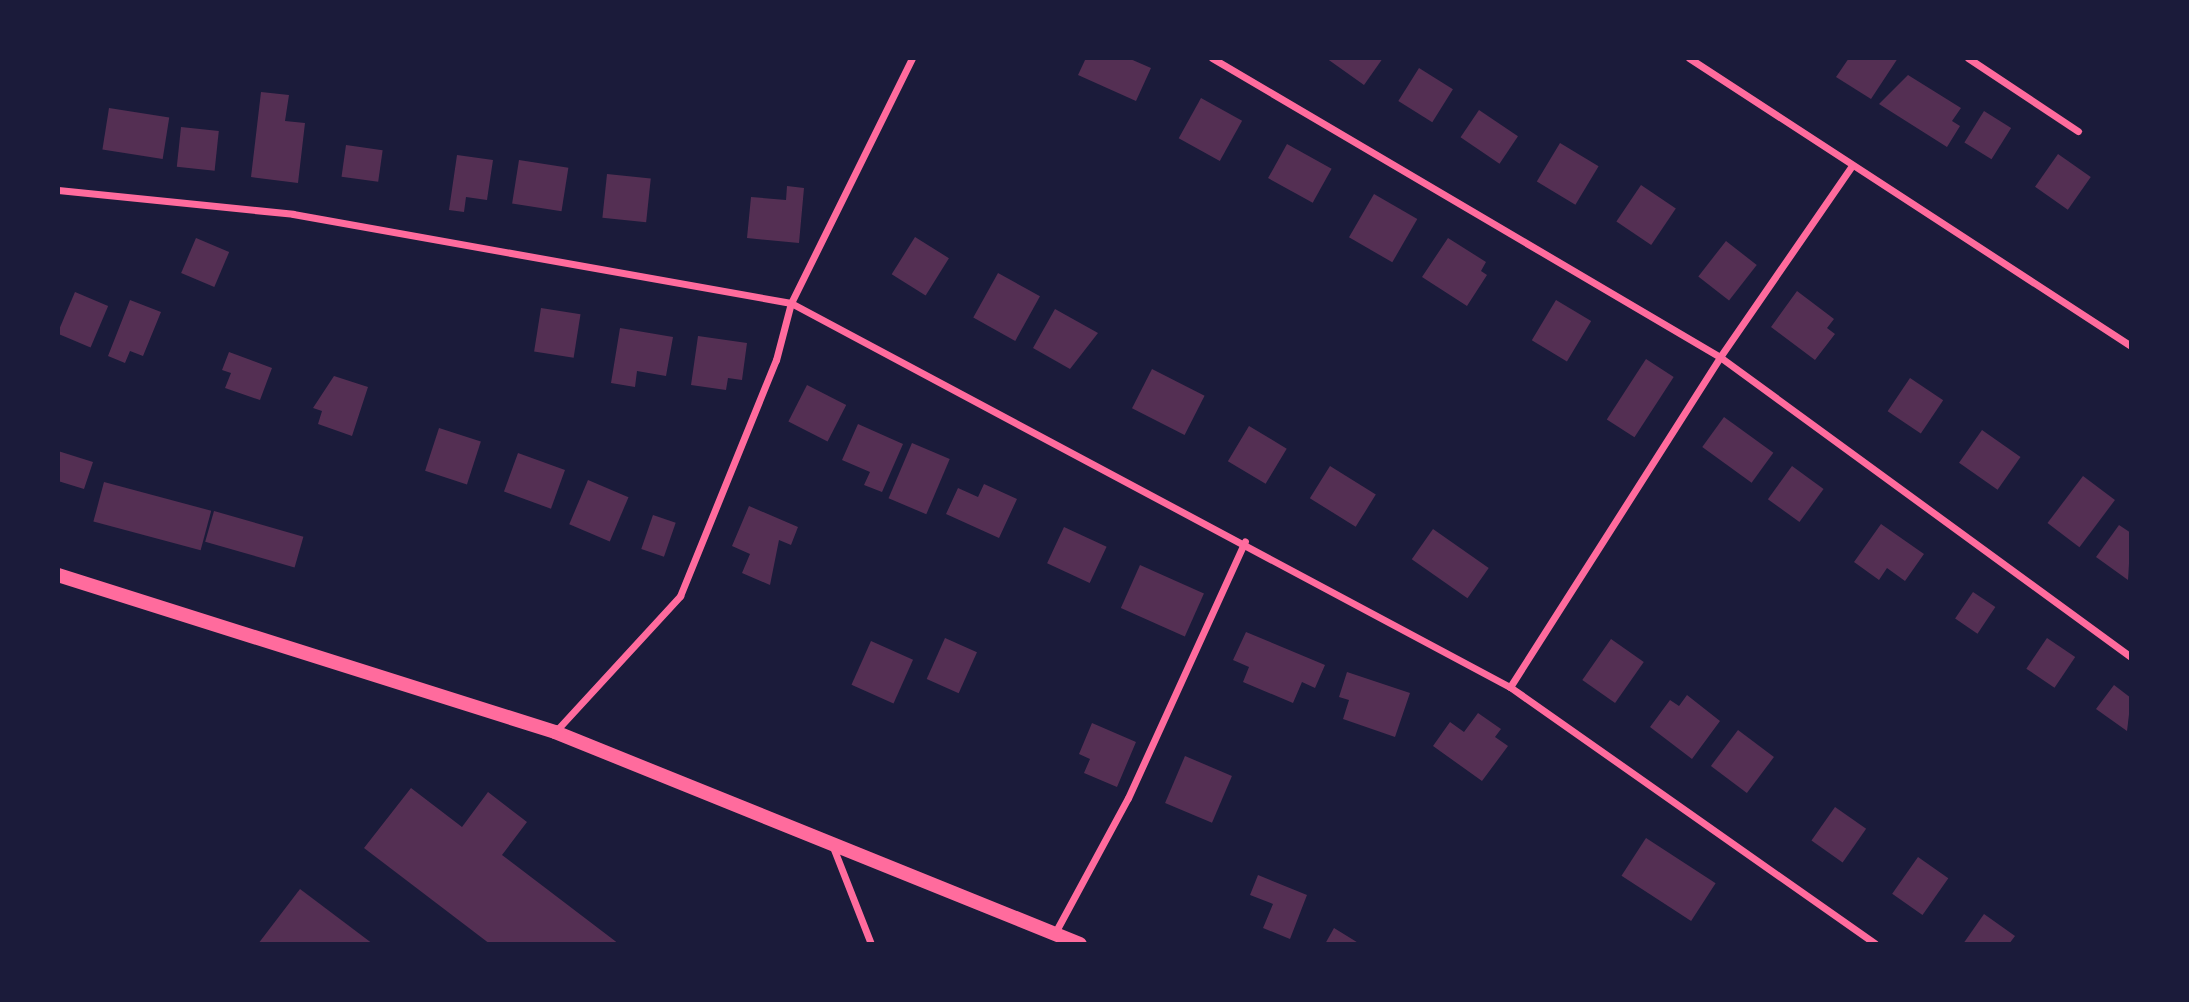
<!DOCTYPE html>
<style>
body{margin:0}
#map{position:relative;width:2189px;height:1002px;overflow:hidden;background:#1b1b3a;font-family:"Source Sans 3",sans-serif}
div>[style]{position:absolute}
.building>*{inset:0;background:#542f53;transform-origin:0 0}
.minor>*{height:7px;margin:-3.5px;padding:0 3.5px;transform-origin:3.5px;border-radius:3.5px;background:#ff6b9d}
.secondary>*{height:14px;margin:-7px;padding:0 7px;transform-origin:7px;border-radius:7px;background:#ff6b9d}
span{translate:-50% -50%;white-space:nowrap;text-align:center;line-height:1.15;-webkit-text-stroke:5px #1b1b3a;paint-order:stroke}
.frame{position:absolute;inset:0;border:60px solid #1b1b3a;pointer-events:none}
</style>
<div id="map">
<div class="building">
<div style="clip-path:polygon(1086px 58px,1128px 58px,1151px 68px,1136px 101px,1078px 75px)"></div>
<div style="clip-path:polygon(1326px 58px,1383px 58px,1364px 85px)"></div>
<div style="clip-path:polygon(1849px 58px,1898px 58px,1871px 99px,1836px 77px)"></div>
<div style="left:1419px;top:68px;width:40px;height:39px;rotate:32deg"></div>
<div style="clip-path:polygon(1908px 75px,1961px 108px,1952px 121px,1960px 126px,1947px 147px,1879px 104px)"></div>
<div style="clip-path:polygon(261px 92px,289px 95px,285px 121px,305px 123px,298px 183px,251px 177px)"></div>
<div style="left:1201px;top:98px;width:47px;height:46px;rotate:29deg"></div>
<div style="left:109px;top:108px;width:61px;height:42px;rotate:9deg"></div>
<div style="left:1479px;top:110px;width:47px;height:33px;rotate:34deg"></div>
<div style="left:1984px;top:111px;width:32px;height:37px;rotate:32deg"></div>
<div style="left:181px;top:127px;width:38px;height:40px;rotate:6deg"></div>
<div style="left:1560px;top:143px;width:45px;height:45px;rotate:31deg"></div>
<div style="left:1287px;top:144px;width:51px;height:39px;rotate:29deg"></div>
<div style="left:346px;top:145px;width:37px;height:32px;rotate:8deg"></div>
<div style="left:2058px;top:154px;width:40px;height:40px;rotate:35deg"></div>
<div style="clip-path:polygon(457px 155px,493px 160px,487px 200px,466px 197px,464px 212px,449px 210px)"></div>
<div style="left:519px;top:160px;width:50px;height:44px;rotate:9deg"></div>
<div style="left:607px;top:174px;width:44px;height:44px;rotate:6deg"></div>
<div style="left:1641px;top:185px;width:42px;height:44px;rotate:34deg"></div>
<div style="clip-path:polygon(787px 186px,804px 188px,799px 243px,747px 238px,751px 197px,786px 200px)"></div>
<div style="left:1374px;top:194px;width:50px;height:50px;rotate:30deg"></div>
<div style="left:915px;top:237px;width:40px;height:44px;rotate:32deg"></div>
<div style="left:196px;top:238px;width:36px;height:38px;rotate:23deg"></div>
<div style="clip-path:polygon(1448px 238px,1486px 262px,1481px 271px,1487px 275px,1467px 306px,1422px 277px)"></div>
<div style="left:1726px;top:241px;width:39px;height:45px;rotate:38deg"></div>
<div style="left:998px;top:273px;width:48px;height:51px;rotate:29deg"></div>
<div style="clip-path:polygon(1797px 291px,1834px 319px,1827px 328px,1835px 334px,1815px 360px,1771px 327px)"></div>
<div style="left:75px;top:292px;width:36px;height:45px;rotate:23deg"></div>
<div style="clip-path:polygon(130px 300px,161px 312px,143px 356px,130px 351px,125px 363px,108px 356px)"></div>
<div style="left:1556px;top:300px;width:41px;height:47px;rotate:31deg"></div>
<div style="left:541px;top:308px;width:40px;height:44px;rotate:9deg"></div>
<div style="clip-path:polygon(1055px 309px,1098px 333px,1070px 369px,1033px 348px)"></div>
<div style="clip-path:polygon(620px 328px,673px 337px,666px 376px,637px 371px,635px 387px,611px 383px)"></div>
<div style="clip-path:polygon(698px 336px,747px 343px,742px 380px,728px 378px,726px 390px,691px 385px)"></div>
<div style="clip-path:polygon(229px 352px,272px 368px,260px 400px,225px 388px,231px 373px,222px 370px)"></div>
<div style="left:1646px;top:359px;width:33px;height:72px;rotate:33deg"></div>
<div style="left:1152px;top:369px;width:59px;height:44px;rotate:27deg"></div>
<div style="clip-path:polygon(334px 376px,368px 387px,352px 436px,318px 424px,322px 411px,313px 408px)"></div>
<div style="left:1910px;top:378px;width:40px;height:40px;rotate:34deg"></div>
<div style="left:807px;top:385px;width:44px;height:41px;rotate:27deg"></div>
<div style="left:1724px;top:417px;width:61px;height:37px;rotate:36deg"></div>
<div style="clip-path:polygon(858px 424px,903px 444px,882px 492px,864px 485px,870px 472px,842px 460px)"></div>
<div style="left:1249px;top:426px;width:44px;height:41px;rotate:31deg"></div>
<div style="left:439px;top:428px;width:44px;height:45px;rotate:18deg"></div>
<div style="left:1982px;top:430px;width:47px;height:40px;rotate:35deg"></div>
<div style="left:912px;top:443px;width:41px;height:60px;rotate:23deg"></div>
<div style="clip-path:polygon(58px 451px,93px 462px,84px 489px,58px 481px)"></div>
<div style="left:518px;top:453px;width:50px;height:41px;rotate:20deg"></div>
<div style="left:1330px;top:466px;width:54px;height:38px;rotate:32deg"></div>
<div style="left:1792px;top:466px;width:39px;height:41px;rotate:36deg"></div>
<div style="left:2083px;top:476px;width:40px;height:59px;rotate:37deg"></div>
<div style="left:588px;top:480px;width:44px;height:48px;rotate:23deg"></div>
<div style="left:104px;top:482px;width:111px;height:41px;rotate:15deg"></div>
<div style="clip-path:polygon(984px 484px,1017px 499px,999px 538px,946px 514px,958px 488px,978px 497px)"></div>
<div style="clip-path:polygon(749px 506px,798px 527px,791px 545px,779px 540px,770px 585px,742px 573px,750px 554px,732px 546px)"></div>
<div style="left:214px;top:511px;width:93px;height:32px;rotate:16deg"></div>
<div style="left:653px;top:515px;width:24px;height:36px;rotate:19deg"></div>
<div style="clip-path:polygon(1881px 524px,1924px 554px,1905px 581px,1887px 568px,1879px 580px,1854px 562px)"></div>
<div style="clip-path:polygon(2119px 525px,2131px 533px,2128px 580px,2096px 557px)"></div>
<div style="left:1064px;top:527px;width:47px;height:40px;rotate:25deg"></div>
<div style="left:1433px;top:529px;width:68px;height:37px;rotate:35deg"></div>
<div style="left:1140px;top:565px;width:70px;height:47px;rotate:24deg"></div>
<div style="left:1973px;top:592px;width:27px;height:32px;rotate:34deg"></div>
<div style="clip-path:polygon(1246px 632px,1325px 665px,1315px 688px,1302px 682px,1293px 703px,1243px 682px,1249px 667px,1233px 660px)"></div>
<div style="left:945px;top:638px;width:35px;height:45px;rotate:24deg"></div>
<div style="left:2047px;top:638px;width:34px;height:37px;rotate:34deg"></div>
<div style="left:1611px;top:639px;width:40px;height:50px;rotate:35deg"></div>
<div style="left:871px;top:641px;width:46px;height:48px;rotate:24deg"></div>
<div style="clip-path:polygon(1347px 672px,1410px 693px,1395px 737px,1343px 719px,1349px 700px,1339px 697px)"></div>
<div style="clip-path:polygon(2114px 685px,2131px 698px,2127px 731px,2096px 709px)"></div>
<div style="clip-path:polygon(1687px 695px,1720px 721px,1692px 759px,1650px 727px,1670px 700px,1679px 706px)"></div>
<div style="clip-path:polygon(1478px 713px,1501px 729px,1495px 737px,1508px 746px,1482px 781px,1433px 746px,1450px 722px,1464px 732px)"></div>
<div style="clip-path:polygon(1092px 723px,1136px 742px,1117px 787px,1084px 773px,1090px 759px,1079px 754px)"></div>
<div style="left:1738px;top:730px;width:45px;height:45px;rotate:37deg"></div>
<div style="left:1185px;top:756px;width:51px;height:51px;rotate:23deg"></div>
<div style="clip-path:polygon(411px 788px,462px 827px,488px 792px,527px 822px,502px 855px,619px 944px,490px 944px,364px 848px)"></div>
<div style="left:1835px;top:807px;width:38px;height:41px;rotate:35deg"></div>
<div style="left:1646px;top:838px;width:83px;height:45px;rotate:33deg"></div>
<div style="left:1918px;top:857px;width:37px;height:45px;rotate:35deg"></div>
<div style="clip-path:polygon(1258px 875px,1307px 895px,1290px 939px,1263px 928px,1273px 904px,1250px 895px)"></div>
<div style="clip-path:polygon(300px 889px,373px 944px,258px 944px)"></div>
<div style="clip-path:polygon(1984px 914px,2015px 936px,2009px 944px,1963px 944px)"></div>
<div style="clip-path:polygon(1334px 928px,1360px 944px,1325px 944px)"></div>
</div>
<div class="minor">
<div style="left:1212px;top:58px;width:589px;rotate:30.48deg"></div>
<div style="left:1720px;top:357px;width:509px;rotate:36.13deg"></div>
<div style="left:1689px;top:58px;width:528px;rotate:33.09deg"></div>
<div style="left:1968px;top:58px;width:132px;rotate:33.6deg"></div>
<div style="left:58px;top:190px;width:236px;rotate:5.8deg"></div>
<div style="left:293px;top:214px;width:506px;rotate:10.13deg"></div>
<div style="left:791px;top:303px;width:815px;rotate:28.11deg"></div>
<div style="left:1510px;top:687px;width:446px;rotate:35.1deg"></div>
<div style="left:1510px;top:687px;width:391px;rotate:-57.5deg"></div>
<div style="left:1720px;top:357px;width:232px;rotate:-55.4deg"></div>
<div style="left:555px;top:732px;width:185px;rotate:-47.4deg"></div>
<div style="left:680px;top:596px;width:255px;rotate:-67.9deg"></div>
<div style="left:776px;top:360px;width:59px;rotate:-75.3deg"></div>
<div style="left:791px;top:303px;width:273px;rotate:-63.7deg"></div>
<div style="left:833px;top:847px;width:104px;rotate:68.6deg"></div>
<div style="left:1056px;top:931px;width:151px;rotate:-61.6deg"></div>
<div style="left:1128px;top:798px;width:282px;rotate:-65.5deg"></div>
</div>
<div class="secondary">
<div style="left:58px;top:575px;width:521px;rotate:17.53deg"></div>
<div style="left:555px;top:732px;width:566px;rotate:21.99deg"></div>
</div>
<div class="frame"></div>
</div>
